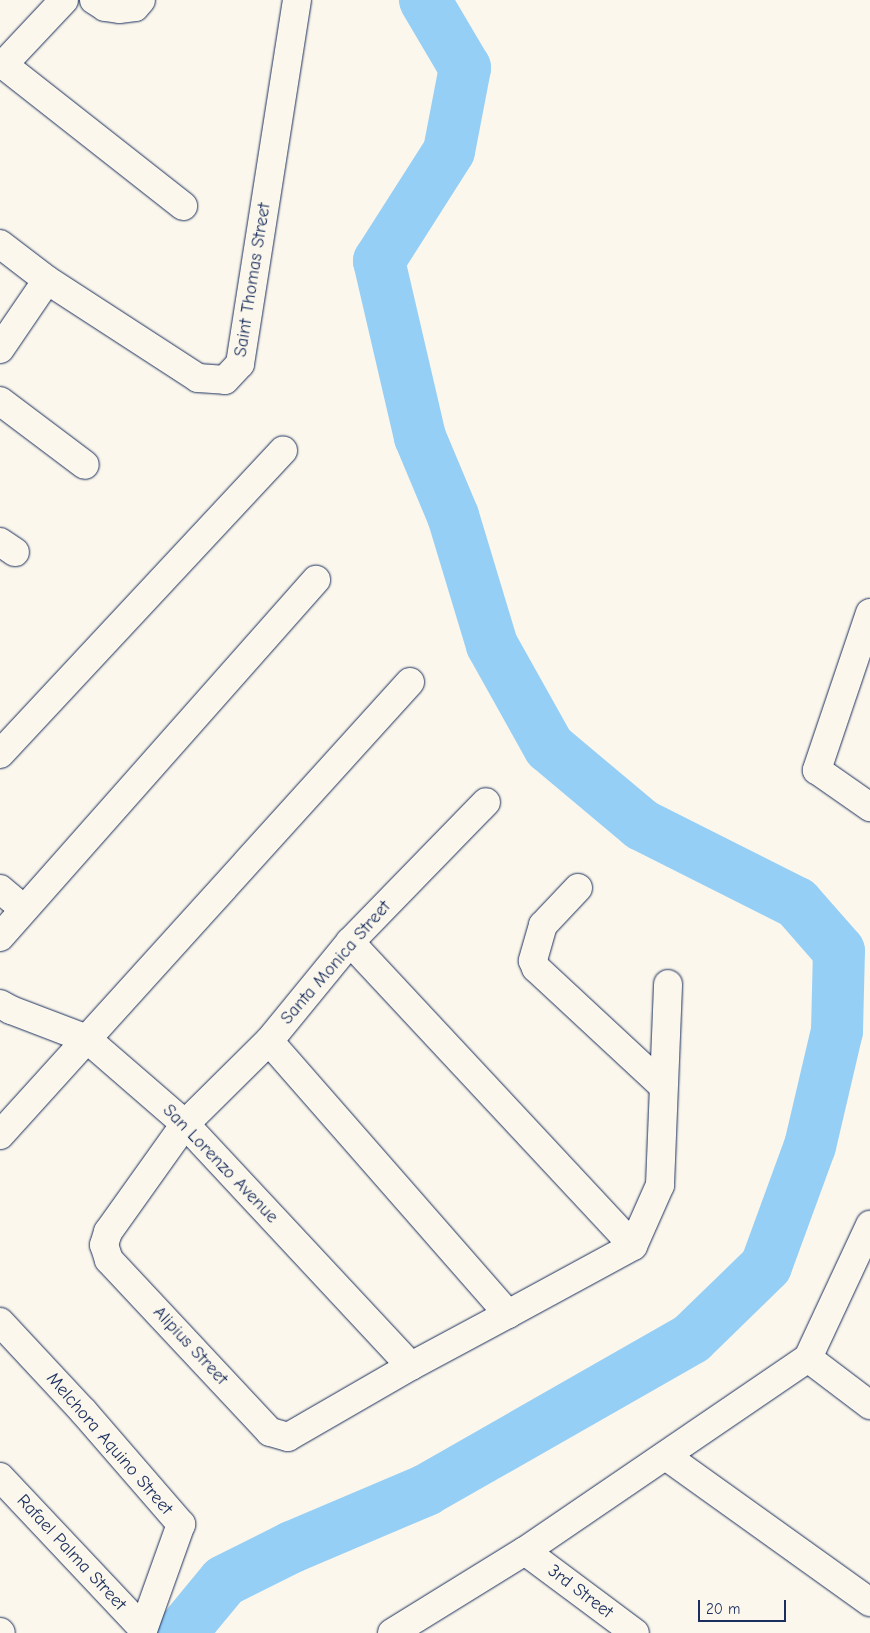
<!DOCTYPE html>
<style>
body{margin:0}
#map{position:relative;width:870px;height:1633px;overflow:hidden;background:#fbf7ec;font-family:"Comic Neue",sans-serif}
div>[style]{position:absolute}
.river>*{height:52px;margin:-26px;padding:0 26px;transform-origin:26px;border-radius:26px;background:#96cff6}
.roads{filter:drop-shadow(0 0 1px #1b2f5e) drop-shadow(0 0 1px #1b2f5e)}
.street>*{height:28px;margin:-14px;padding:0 14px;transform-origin:14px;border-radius:14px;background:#fbf7ec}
span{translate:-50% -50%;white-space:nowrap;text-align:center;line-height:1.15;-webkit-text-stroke:4px #fbf7ec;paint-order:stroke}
.street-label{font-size:18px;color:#1b2f5e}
.scale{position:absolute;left:698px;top:1600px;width:88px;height:22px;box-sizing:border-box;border:2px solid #1b2f5e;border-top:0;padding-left:6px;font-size:15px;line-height:18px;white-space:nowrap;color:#1b2f5e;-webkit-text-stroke:4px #fbf7ec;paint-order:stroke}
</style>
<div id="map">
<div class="river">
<div style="left:181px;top:1633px;width:67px;rotate:-50.4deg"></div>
<div style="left:224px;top:1581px;width:76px;rotate:-26.6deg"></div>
<div style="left:292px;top:1547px;width:146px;rotate:-23deg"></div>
<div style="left:426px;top:1490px;width:306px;rotate:-29.7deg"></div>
<div style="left:692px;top:1338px;width:103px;rotate:-44.2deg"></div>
<div style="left:766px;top:1266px;width:128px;rotate:-69.9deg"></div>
<div style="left:810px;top:1146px;width:118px;rotate:-76.8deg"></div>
<div style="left:837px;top:1031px;width:80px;rotate:-88.6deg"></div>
<div style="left:839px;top:951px;width:64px;rotate:-131.2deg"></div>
<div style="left:797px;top:903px;width:174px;rotate:-153.3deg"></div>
<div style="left:642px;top:825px;width:121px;rotate:-140deg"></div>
<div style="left:549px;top:747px;width:117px;rotate:-119.2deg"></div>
<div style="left:492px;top:645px;width:135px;rotate:-106.8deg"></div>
<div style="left:453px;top:516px;width:86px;rotate:-112.7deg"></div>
<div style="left:420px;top:437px;width:181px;rotate:-103.1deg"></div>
<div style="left:379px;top:261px;width:130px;rotate:-57.5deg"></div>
<div style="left:449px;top:151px;width:85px;rotate:-79.1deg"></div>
<div style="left:465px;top:68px;width:79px;rotate:-120.5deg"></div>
</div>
<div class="roads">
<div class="street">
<div style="left:94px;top:0;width:13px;rotate:32deg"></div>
<div style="left:105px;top:7px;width:14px;rotate:8deg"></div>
<div style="left:119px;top:9px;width:16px;rotate:-7deg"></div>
<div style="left:135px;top:7px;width:9px;rotate:-49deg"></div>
<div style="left:0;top:62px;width:233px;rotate:38.2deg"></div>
<div style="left:3px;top:65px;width:89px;rotate:-46.8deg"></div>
<div style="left:0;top:244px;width:59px;rotate:37.5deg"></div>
<div style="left:47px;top:280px;width:180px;rotate:33deg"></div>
<div style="left:198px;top:378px;width:27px;rotate:4deg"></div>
<div style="left:225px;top:380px;width:22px;rotate:-47deg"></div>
<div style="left:240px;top:364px;width:368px;rotate:-81.1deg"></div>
<div style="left:0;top:349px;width:83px;rotate:-55.7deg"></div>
<div style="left:0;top:401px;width:106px;rotate:37deg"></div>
<div style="left:0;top:542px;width:18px;rotate:34deg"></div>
<div style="left:870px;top:613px;width:166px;rotate:108.7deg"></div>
<div style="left:817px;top:770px;width:65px;rotate:34.9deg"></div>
<div style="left:0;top:754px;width:415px;rotate:-47deg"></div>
<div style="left:578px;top:888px;width:51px;rotate:133.4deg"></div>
<div style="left:543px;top:925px;width:37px;rotate:106deg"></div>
<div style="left:533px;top:961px;width:8px;rotate:67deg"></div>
<div style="left:536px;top:968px;width:173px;rotate:42.9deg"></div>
<div style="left:0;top:889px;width:31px;rotate:40deg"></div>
<div style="left:0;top:937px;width:477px;rotate:-48.5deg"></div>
<div style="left:350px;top:942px;width:415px;rotate:47deg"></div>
<div style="left:0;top:1004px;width:13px;rotate:29deg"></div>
<div style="left:11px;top:1010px;width:81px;rotate:20.9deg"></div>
<div style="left:87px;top:1039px;width:130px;rotate:40.9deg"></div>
<div style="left:185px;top:1124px;width:331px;rotate:47deg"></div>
<div style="left:269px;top:1041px;width:363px;rotate:48.8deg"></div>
<div style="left:508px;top:1314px;width:110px;rotate:151.8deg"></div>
<div style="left:411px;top:1366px;width:142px;rotate:150deg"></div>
<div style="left:288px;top:1437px;width:19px;rotate:-164deg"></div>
<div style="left:270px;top:1432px;width:236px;rotate:-133.1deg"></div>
<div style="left:109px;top:1260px;width:16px;rotate:-108deg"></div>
<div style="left:104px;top:1245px;width:14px;rotate:-73deg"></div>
<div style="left:108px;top:1232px;width:133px;rotate:-54.5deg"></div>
<div style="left:185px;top:1124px;width:118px;rotate:-44.7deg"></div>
<div style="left:269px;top:1041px;width:128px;rotate:-50.7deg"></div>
<div style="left:350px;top:942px;width:195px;rotate:-45.8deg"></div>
<div style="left:0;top:1135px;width:611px;rotate:-47.85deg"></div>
<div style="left:508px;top:1314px;width:142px;rotate:-28.5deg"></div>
<div style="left:633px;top:1246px;width:67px;rotate:-66.1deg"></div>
<div style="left:660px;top:1185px;width:201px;rotate:-87.7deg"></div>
<div style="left:0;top:1322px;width:122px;rotate:47deg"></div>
<div style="left:83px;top:1411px;width:150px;rotate:49.1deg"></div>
<div style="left:181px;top:1524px;width:116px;rotate:109.7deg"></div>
<div style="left:808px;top:1358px;width:78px;rotate:37.2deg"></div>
<div style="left:666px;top:1456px;width:251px;rotate:35.6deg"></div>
<div style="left:0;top:1477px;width:209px;rotate:46.7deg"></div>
<div style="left:525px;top:1551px;width:137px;rotate:36.7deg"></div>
<div style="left:0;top:1632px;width:1px;rotate:45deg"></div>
<div style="left:392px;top:1633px;width:156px;rotate:-31.7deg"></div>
<div style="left:525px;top:1551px;width:343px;rotate:-34.3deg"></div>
<div style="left:808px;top:1358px;width:147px;rotate:-65deg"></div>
</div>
</div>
<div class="street-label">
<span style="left:253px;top:280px;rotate:-81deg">Saint Thomas Street</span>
<span style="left:336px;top:963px;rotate:-49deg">Santa Monica Street</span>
<span style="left:220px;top:1164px;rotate:46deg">San Lorenzo Avenue</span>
<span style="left:190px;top:1346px;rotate:47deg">Alipius Street</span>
<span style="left:109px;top:1444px;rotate:49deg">Melchora Aquino Street</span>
<span style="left:71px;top:1553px;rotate:47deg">Rafael Palma Street</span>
<span style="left:580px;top:1592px;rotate:37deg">3rd Street</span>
</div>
<div class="scale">20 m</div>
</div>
